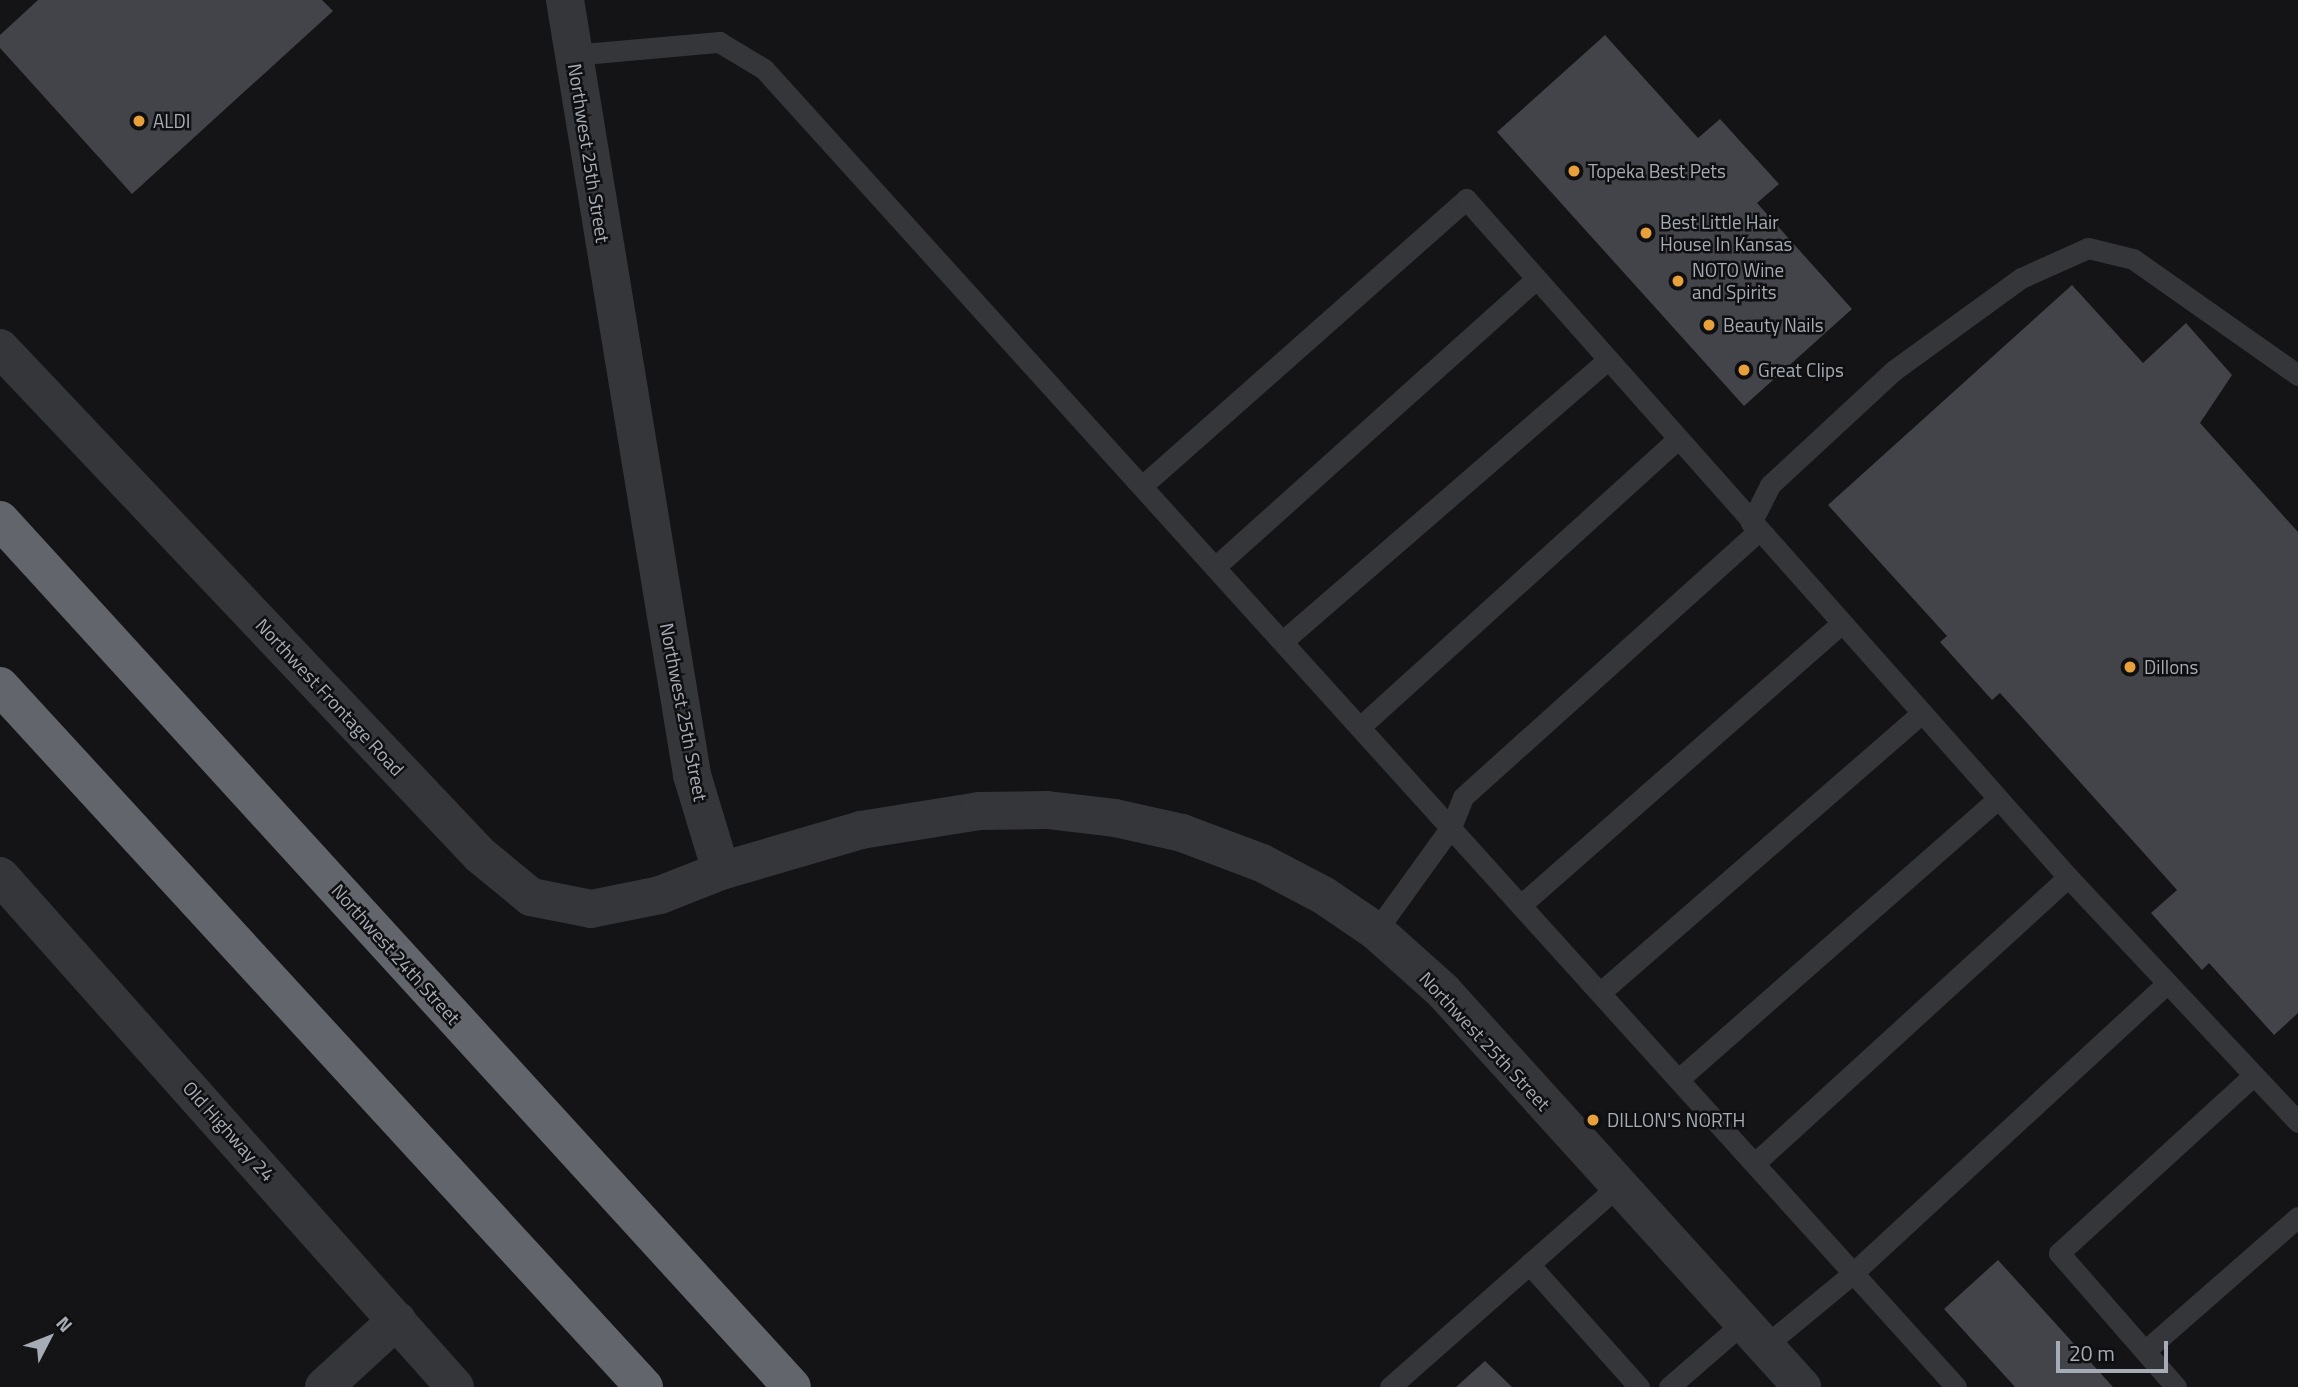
<!DOCTYPE html>
<style>
body{margin:0}
#map{position:relative;width:2298px;height:1387px;overflow:hidden;background:#141416;font-family:"Titillium Web",sans-serif}
div>[style]{position:absolute}
.building>*{inset:0;background:#434449}
.service>*{height:21px;margin:-10.5px;padding:0 10.5px;transform-origin:10.5px;border-radius:10.5px;background:#35363a}
.minor>*{height:38px;margin:-19px;padding:0 19px;transform-origin:19px;border-radius:19px;background:#35363a}
.tertiary>*{height:38px;margin:-19px;padding:0 19px;transform-origin:19px;border-radius:19px;background:#35363a}
.motorway>*{height:38px;margin:-19px;padding:0 19px;transform-origin:19px;border-radius:19px;background:#62656b}
.dots>*{width:19px;height:19px;translate:-50% -50%;box-sizing:border-box;border:4px solid #0f0f11;border-radius:50%}
span{translate:-50% -50%;white-space:nowrap;text-align:center;line-height:1.15;-webkit-text-stroke:5px #0f0f11;paint-order:stroke}
.poi-label{font-size:19px;color:#a6acb5}
.left{translate:0 -50%;text-align:left}
.street-label{font-size:19px;color:#a6acb5}
.north{position:absolute;left:14px;top:1303px;width:70px;height:70px;-webkit-text-stroke:5px #0f0f11;paint-order:stroke;rotate:48deg;font-size:19px;font-weight:700;line-height:28px;text-align:center;color:#a6acb5}
.north::after{content:'';display:block;margin:auto;width:24px;height:32px;background:#a6acb5;clip-path:polygon(50% 0,100% 100%,50% 72%,0 100%)}
.scale{position:absolute;left:2056px;top:1341px;width:112px;height:32px;box-sizing:border-box;border:4px solid #a6acb5;border-top:0;padding-left:9px;font-size:21px;line-height:24px;white-space:nowrap;color:#a6acb5;-webkit-text-stroke:5px #0f0f11;paint-order:stroke}
</style>
<div id="map">
<div class="building">
<div style="clip-path:polygon(38px 0,322px 0,333px 11px,132px 194px,0 48px,0 35px)"></div>
<div style="clip-path:polygon(1605px 35px,1698px 138px,1720px 119px,1779px 184px,1757px 203px,1852px 309px,1744px 406px,1497px 132px)"></div>
<div style="clip-path:polygon(2072px 285px,2143px 363px,2186px 323px,2232px 375px,2200px 423px,2298px 532px,2298px 1013px,2274px 1035px,2209px 963px,2202px 970px,2151px 913px,2177px 890px,2000px 693px,1992px 700px,1940px 642px,1947px 636px,1828px 505px)"></div>
<div style="clip-path:polygon(1998px 1260px,2113px 1387px,2015px 1387px,1944px 1309px)"></div>
<div style="clip-path:polygon(1485px 1361px,1512px 1387px,1456px 1387px)"></div>
</div>
<div class="service">
<div style="left:572px;top:55px;width:148px;rotate:-5.1deg"></div>
<div style="left:719px;top:42px;width:52px;rotate:31deg"></div>
<div style="left:764px;top:69px;width:1777px;rotate:47.87deg"></div>
<div style="left:1142px;top:486px;width:433px;rotate:-41.5deg"></div>
<div style="left:1466px;top:199px;width:907px;rotate:48.4deg"></div>
<div style="left:2068px;top:877px;width:336px;rotate:46.8deg"></div>
<div style="left:1751px;top:523px;width:42px;rotate:-63.4deg"></div>
<div style="left:1770px;top:485px;width:168px;rotate:-42.8deg"></div>
<div style="left:1893px;top:371px;width:158px;rotate:-36deg"></div>
<div style="left:2021px;top:278px;width:73px;rotate:-24.1deg"></div>
<div style="left:2088px;top:248px;width:46px;rotate:13.7deg"></div>
<div style="left:2133px;top:259px;width:202px;rotate:35.1deg"></div>
<div style="left:1215px;top:567px;width:431px;rotate:-41.9deg"></div>
<div style="left:1283px;top:641px;width:429px;rotate:-40.9deg"></div>
<div style="left:1360px;top:727px;width:429px;rotate:-42.2deg"></div>
<div style="left:1522px;top:904px;width:424px;rotate:-41.3deg"></div>
<div style="left:1376px;top:931px;width:128px;rotate:-54.2deg"></div>
<div style="left:1451px;top:827px;width:32px;rotate:-68deg"></div>
<div style="left:1463px;top:797px;width:397px;rotate:-42deg"></div>
<div style="left:1602px;top:991px;width:422px;rotate:-41deg"></div>
<div style="left:1680px;top:1078px;width:423px;rotate:-41.3deg"></div>
<div style="left:1755px;top:1163px;width:424px;rotate:-42.4deg"></div>
<div style="left:1529px;top:1264px;width:165px;rotate:48.2deg"></div>
<div style="left:1766px;top:1345px;width:112px;rotate:-39.5deg"></div>
<div style="left:1852px;top:1274px;width:427px;rotate:-42.7deg"></div>
<div style="left:2146px;top:1350px;width:202px;rotate:-41.2deg"></div>
<div style="left:1390px;top:1387px;width:304px;rotate:-41.4deg"></div>
<div style="left:1669px;top:1387px;width:99px;rotate:-40.9deg"></div>
<div style="left:2176px;top:1387px;width:178px;rotate:-131.1deg"></div>
<div style="left:2059px;top:1253px;width:264px;rotate:-42.4deg"></div>
</div>
<div class="minor">
<div style="left:565px;top:0;width:785px;rotate:80.69deg"></div>
<div style="left:692px;top:775px;width:100px;rotate:73.2deg"></div>
<div style="left:0;top:876px;width:684px;rotate:48.32deg"></div>
<div style="left:324px;top:1387px;width:99px;rotate:-42.5deg"></div>
</div>
<div class="tertiary">
<div style="left:0;top:348px;width:698px;rotate:46.57deg"></div>
<div style="left:480px;top:855px;width:66px;rotate:39.5deg"></div>
<div style="left:531px;top:897px;width:61px;rotate:11.3deg"></div>
<div style="left:591px;top:909px;width:70px;rotate:-11.5deg"></div>
<div style="left:660px;top:895px;width:66px;rotate:-21.5deg"></div>
<div style="left:721px;top:871px;width:146px;rotate:-16.3deg"></div>
<div style="left:861px;top:830px;width:120px;rotate:-9.1deg"></div>
<div style="left:979px;top:811px;width:68px;rotate:-0.8deg"></div>
<div style="left:1047px;top:810px;width:68px;rotate:6.7deg"></div>
<div style="left:1115px;top:818px;width:69px;rotate:12.6deg"></div>
<div style="left:1182px;top:833px;width:85px;rotate:20.6deg"></div>
<div style="left:1262px;top:863px;width:69px;rotate:27.7deg"></div>
<div style="left:1323px;top:895px;width:64px;rotate:34.2deg"></div>
<div style="left:1376px;top:931px;width:90px;rotate:41.8deg"></div>
<div style="left:1443px;top:991px;width:535px;rotate:47.81deg"></div>
</div>
<div class="motorway">
<div style="left:0;top:520px;width:1174px;rotate:47.59deg"></div>
<div style="left:0;top:686px;width:952px;rotate:47.43deg"></div>
</div>
<div class="dots">
<div style="left:139px;top:121px;background:#e7a03b"></div>
<div style="left:1574px;top:171px;background:#e7a03b"></div>
<div style="left:1646px;top:233px;background:#e7a03b"></div>
<div style="left:1678px;top:281px;background:#e7a03b"></div>
<div style="left:1709px;top:325px;background:#e7a03b"></div>
<div style="left:1744px;top:370px;background:#e7a03b"></div>
<div style="left:2130px;top:667px;background:#e7a03b"></div>
<div style="left:1593px;top:1120px;background:#e7a03b"></div>
</div>
<div class="poi-label">
<span class="left" style="left:153px;top:121px">ALDI</span>
<span class="left" style="left:1588px;top:171px">Topeka Best Pets</span>
<span class="left" style="left:1660px;top:233px">Best Little Hair<br>House In Kansas</span>
<span class="left" style="left:1692px;top:281px">NOTO Wine<br>and Spirits</span>
<span class="left" style="left:1723px;top:325px">Beauty Nails</span>
<span class="left" style="left:1758px;top:370px">Great Clips</span>
<span class="left" style="left:2144px;top:667px">Dillons</span>
<span class="left" style="left:1607px;top:1120px">DILLON'S NORTH</span>
</div>
<div class="street-label">
<span style="left:589px;top:153px;rotate:81deg">Northwest 25th Street</span>
<span style="left:330px;top:697px;rotate:47deg">Northwest Frontage Road</span>
<span style="left:684px;top:712px;rotate:79deg">Northwest 25th Street</span>
<span style="left:396px;top:954px;rotate:48deg">Northwest 24th Street</span>
<span style="left:1485px;top:1041px;rotate:47deg">Northwest 25th Street</span>
<span style="left:229px;top:1131px;rotate:48deg">Old Highway 24</span>
</div>
<div class="north">N</div>
<div class="scale">20 m</div>
</div>
